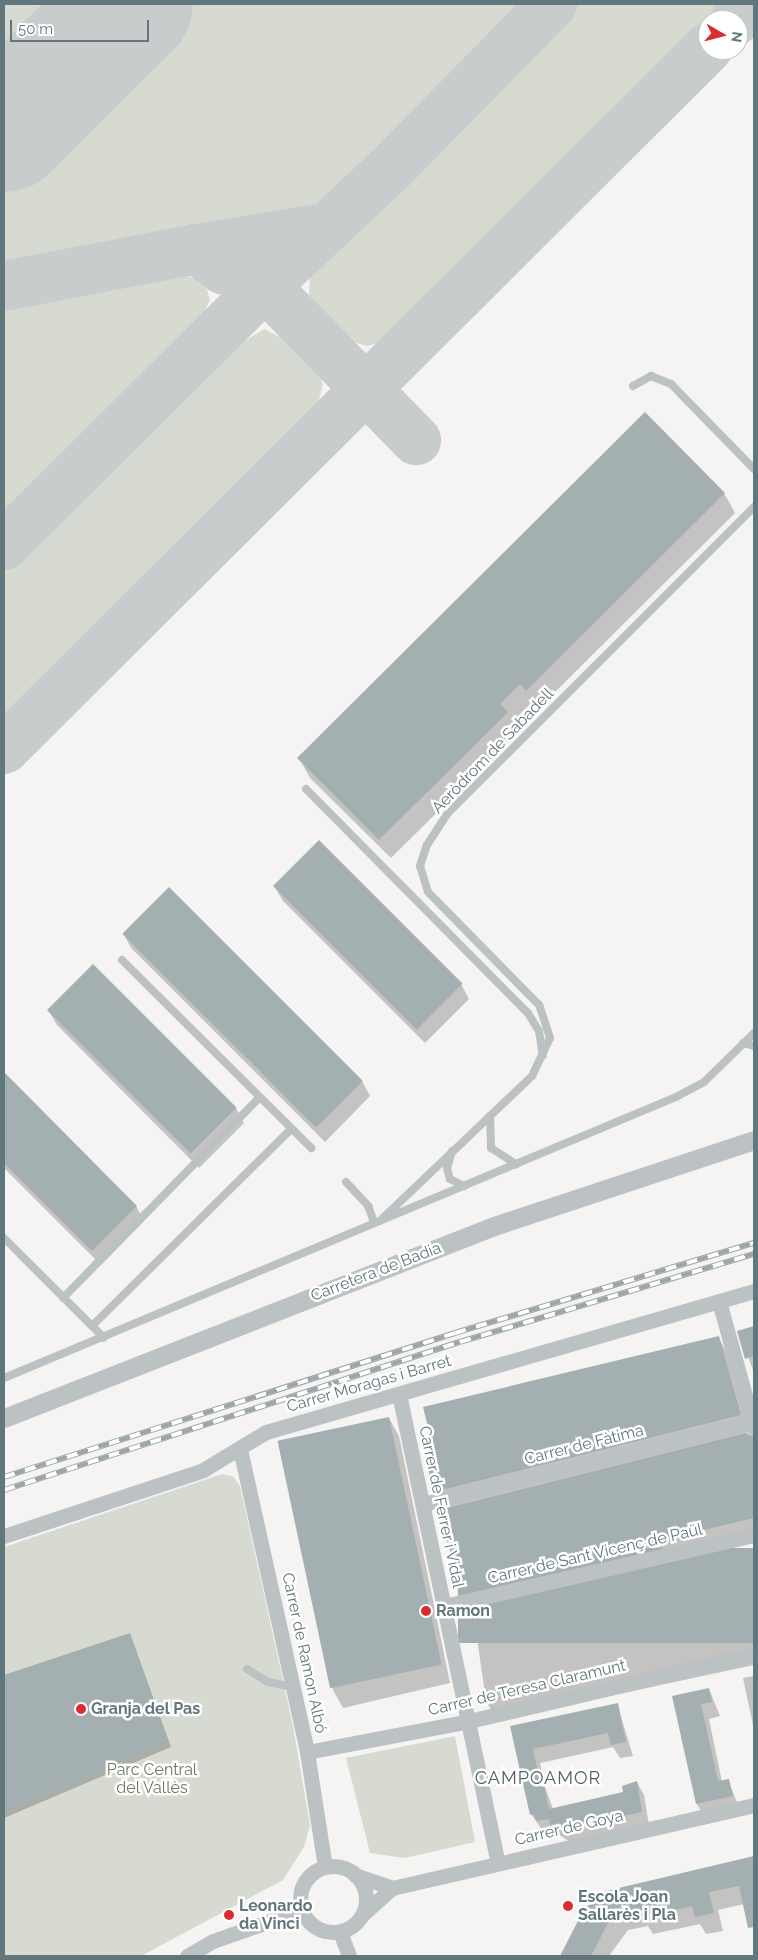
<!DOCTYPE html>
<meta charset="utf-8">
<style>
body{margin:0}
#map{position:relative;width:758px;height:1960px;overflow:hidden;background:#f5f4f2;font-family:Raleway,sans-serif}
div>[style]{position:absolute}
.green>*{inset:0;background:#d6dad1}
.shadow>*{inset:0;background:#0003}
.taxiway>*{height:50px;margin:-25px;padding:0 25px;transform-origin:25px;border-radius:25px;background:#c8cccd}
.runway>*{height:125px;margin:-62.5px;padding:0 62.5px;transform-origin:62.5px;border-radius:62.5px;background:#c8cccd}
.building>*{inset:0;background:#a4afb1;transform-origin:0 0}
.service>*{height:8px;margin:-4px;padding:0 4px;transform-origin:4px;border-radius:4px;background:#bcc2c3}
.minor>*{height:15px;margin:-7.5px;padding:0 7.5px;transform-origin:7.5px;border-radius:7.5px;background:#bcc2c3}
.minor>.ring{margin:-7.5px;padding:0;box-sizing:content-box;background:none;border:15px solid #bcc2c3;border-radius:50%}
.tertiary>*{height:19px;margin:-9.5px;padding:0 9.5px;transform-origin:9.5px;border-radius:9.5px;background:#bcc2c3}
.rail>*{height:5.5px;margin-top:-2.75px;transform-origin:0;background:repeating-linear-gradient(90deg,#fff 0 11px,#9ca5a8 0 22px);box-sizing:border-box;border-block:1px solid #9ca5a8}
.dots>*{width:14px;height:14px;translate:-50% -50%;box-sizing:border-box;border:2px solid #fff;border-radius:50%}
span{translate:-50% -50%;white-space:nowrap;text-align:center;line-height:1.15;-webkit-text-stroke:5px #fff;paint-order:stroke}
.street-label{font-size:16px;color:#62777b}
.poi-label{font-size:16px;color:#62777b;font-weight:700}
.left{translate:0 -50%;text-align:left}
.park-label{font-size:16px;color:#6d7964}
.neighbourhood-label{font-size:18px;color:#536367;letter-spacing:1px}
.frame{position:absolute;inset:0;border:5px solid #62777b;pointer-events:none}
.north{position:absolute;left:698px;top:10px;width:50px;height:50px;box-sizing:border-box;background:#fff;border:1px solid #c0c9ca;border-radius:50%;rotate:98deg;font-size:14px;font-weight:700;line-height:20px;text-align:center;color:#62777b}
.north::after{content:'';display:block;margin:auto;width:18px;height:22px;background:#da2d2f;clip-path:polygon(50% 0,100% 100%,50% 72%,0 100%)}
.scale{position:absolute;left:10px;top:20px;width:139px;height:22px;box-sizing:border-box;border:2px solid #62777b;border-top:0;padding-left:6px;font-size:15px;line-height:18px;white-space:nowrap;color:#62777b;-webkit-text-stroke:4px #fff;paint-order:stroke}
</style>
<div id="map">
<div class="green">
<div style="clip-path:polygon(4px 4px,64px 4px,4px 64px)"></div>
<div style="clip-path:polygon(188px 4px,526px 4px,319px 207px,293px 216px,4px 265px,4px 188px)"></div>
<div style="clip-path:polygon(570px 4px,730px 4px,714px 20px,708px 20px,708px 26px,416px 316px,378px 343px,367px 346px,347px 340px,309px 295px,310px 275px,341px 232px)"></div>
<div style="clip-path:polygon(154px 275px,185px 275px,205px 283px,210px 300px,200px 320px,169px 360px,4px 525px,4px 305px,54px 291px)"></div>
<div style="clip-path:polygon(264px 329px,303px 349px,318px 370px,323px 384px,317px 408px,280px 454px,4px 729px,4px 568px,211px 362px)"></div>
<div style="clip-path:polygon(222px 1474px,234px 1477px,240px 1486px,293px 1726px,310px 1825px,304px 1847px,283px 1880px,141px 1956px,4px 1956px,4px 1547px)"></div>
<div style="clip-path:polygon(455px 1736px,475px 1842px,405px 1858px,370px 1853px,346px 1758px)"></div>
</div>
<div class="shadow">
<div style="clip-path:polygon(724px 493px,735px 513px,538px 709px,531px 703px,512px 722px,518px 732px,391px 858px,310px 778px,299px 758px)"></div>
<div style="clip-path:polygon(274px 886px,461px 984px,469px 999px,425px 1043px,283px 901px)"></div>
<div style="clip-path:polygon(169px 888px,362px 1081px,370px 1096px,325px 1142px,132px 949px,124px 935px)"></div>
<div style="clip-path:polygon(48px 1010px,236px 1108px,244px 1123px,199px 1168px,57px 1025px)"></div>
<div style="clip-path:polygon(4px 1074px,136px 1206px,144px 1221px,101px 1265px,4px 1168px)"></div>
<div style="clip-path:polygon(754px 1327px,754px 1373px,739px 1332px)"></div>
<div style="clip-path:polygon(718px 1337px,729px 1356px,748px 1435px,754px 1437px,754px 1540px,524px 1593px,526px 1599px,754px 1549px,754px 1665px,497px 1720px,486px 1701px,473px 1610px,462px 1592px,440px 1511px,446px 1509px,435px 1491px,436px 1456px)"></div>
<div style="clip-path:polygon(389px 1418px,399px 1436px,450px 1683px,343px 1708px,333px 1690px,280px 1447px)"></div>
<div style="clip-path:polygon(130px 1635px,171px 1747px,4px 1818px,4px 1677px)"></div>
<div style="clip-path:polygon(754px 1676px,754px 1730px,743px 1678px)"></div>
<div style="clip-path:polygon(709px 1689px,720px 1716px,709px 1719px,722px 1782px,728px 1780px,740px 1810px,705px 1818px,697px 1804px,674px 1697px)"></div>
<div style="clip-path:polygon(617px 1704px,633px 1756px,620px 1758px,613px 1747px,540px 1763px,545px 1787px,553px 1809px,625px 1792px,637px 1782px,644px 1795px,649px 1825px,570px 1842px,555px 1832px,545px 1834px,531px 1814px,512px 1727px)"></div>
<div style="clip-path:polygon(754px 1858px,754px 1923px,744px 1904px,718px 1910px,723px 1931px,706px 1934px,700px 1924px,653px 1934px,648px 1926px,628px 1930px,609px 1956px,561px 1956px,585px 1910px,611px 1890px)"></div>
</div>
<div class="taxiway">
<div style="left:736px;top:20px;width:23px;rotate:-45deg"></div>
<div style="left:326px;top:228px;width:132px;rotate:170.8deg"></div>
<div style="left:196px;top:249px;width:45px;rotate:19.7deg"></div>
<div style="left:238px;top:264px;width:35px;rotate:39deg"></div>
<div style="left:265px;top:286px;width:216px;rotate:45.6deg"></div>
<div style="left:4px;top:286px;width:196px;rotate:-10.9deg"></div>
<div style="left:196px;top:249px;width:34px;rotate:37deg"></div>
<div style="left:4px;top:545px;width:368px;rotate:-44.8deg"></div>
<div style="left:265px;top:286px;width:170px;rotate:-43.1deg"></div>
<div style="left:389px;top:170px;width:233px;rotate:-45.5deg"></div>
<div style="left:4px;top:749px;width:993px;rotate:-44.88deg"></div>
</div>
<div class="runway">
<div style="left:4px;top:129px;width:177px;rotate:-44.8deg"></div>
</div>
<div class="building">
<div style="clip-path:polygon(645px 412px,725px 493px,526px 691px,520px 684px,500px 704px,508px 712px,379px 840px,297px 758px)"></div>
<div style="left:319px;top:840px;width:203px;height:65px;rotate:45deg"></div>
<div style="left:169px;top:887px;width:274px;height:66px;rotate:45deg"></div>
<div style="left:93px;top:964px;width:203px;height:65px;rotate:45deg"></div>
<div style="clip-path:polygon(4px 1072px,137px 1206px,92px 1251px,4px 1163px)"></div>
<div style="clip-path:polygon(754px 1326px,754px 1356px,745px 1359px,737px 1331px)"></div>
<div style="clip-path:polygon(719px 1336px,741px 1415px,434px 1492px,425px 1457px,435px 1455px,423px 1407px)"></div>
<div style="left:389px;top:1417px;width:253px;height:114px;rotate:78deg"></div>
<div style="clip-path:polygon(746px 1433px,754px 1437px,754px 1518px,515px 1575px,516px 1580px,461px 1592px,439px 1510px)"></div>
<div style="left:754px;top:1548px;width:95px;height:296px;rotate:90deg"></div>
<div style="clip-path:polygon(130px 1633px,169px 1742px,4px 1813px,4px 1675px)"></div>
<div style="clip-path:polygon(709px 1688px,712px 1702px,701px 1704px,718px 1781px,729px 1779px,733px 1796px,696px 1804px,672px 1696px)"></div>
<div style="clip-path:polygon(618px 1703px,626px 1742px,611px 1745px,608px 1733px,533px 1749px,540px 1782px,543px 1781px,549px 1809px,623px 1792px,622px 1786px,637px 1781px,642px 1812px,561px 1829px,560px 1823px,550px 1825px,549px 1819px,536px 1821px,534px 1814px,530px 1815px,510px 1726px)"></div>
<div style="clip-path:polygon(754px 1856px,754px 1927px,748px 1928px,739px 1886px,709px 1892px,714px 1913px,695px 1917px,692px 1906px,642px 1917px,640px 1908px,618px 1913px,609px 1921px,591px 1956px,560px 1956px,584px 1909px,606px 1891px)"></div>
</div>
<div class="service">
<div style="left:633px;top:386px;width:21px;rotate:-29deg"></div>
<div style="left:651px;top:376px;width:22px;rotate:22deg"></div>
<div style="left:671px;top:384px;width:119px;rotate:45.7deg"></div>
<div style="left:306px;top:789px;width:315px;rotate:45.3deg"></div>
<div style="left:528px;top:1013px;width:21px;rotate:59deg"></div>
<div style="left:539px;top:1031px;width:25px;rotate:81deg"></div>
<div style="left:122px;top:960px;width:267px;rotate:44.8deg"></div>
<div style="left:743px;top:1043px;width:11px;rotate:15deg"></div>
<div style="left:490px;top:1116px;width:32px;rotate:88deg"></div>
<div style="left:491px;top:1148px;width:30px;rotate:33deg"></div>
<div style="left:452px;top:1151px;width:18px;rotate:106deg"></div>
<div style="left:447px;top:1168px;width:11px;rotate:75deg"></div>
<div style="left:450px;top:1179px;width:16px;rotate:27deg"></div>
<div style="left:346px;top:1182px;width:33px;rotate:47deg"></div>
<div style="left:368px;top:1206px;width:17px;rotate:69deg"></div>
<div style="left:383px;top:1218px;width:206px;rotate:-43.6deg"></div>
<div style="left:532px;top:1076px;width:42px;rotate:-64.7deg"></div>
<div style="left:550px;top:1038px;width:35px;rotate:-108deg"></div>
<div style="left:539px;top:1005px;width:158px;rotate:-134.5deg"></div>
<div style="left:428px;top:892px;width:27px;rotate:-107deg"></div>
<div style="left:420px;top:866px;width:22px;rotate:-72deg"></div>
<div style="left:427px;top:845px;width:37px;rotate:-57deg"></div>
<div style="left:447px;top:814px;width:434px;rotate:-45deg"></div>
<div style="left:4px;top:1238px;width:141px;rotate:45deg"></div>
<div style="left:63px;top:1298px;width:280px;rotate:-45.6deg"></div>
<div style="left:92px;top:1326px;width:280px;rotate:-44.7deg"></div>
<div style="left:4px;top:1378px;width:728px;rotate:-22.69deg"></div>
<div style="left:676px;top:1097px;width:32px;rotate:-28deg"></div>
<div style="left:704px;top:1082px;width:70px;rotate:-44.4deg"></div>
<div style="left:247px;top:1669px;width:25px;rotate:32deg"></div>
<div style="left:268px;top:1682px;width:26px;rotate:11deg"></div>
</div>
<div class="minor">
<div style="left:719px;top:1301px;width:132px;rotate:74.6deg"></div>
<div style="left:399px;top:1394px;width:478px;rotate:78.1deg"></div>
<div style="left:240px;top:1449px;width:310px;rotate:77.5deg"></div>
<div style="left:307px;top:1752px;width:116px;rotate:81.1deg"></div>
<div style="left:423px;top:1504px;width:341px;rotate:-14.1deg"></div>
<div style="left:4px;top:1536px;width:210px;rotate:-18.3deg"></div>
<div style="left:203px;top:1470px;width:74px;rotate:-31.1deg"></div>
<div style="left:266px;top:1432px;width:508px;rotate:-16.12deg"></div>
<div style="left:444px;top:1606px;width:318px;rotate:-12.9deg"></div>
<div style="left:307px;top:1752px;width:165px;rotate:-10.8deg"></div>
<div style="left:469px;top:1721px;width:293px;rotate:-13.2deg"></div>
<div class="ring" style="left:300px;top:1866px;width:51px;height:51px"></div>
<div style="left:355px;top:1875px;width:39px;rotate:19deg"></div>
<div style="left:392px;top:1888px;width:371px;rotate:-12.9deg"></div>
<div style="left:362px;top:1915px;width:40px;rotate:-42deg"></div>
<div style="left:340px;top:1932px;width:26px;rotate:69deg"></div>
<div style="left:187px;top:1956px;width:30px;rotate:-30deg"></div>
<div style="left:213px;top:1941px;width:93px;rotate:-19.4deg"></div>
</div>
<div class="tertiary">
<div style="left:4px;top:1418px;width:526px;rotate:-21.4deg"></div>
<div style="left:494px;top:1226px;width:274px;rotate:-18.3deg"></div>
</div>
<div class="rail">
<div style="left:4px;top:1477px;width:473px;rotate:-17.7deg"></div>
<div style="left:455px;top:1333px;width:312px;rotate:-16.8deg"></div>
<div style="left:4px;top:1490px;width:479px;rotate:-18deg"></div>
<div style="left:460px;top:1342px;width:307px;rotate:-16.7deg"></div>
</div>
<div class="dots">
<div style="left:426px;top:1611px;background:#da2d2f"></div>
<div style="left:81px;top:1709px;background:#da2d2f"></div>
<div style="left:568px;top:1906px;background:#da2d2f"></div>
<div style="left:229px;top:1915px;background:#da2d2f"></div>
</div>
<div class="street-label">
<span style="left:493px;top:751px;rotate:-46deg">Aeròdrom de Sabadell</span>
<span style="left:376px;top:1272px;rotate:-21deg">Carretera de Badia</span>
<span style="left:369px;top:1384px;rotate:-16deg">Carrer Moragas i Barret</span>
<span style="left:584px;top:1445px;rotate:-14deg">Carrer de Fàtima</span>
<span style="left:441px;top:1507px;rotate:78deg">Carrer de Ferrer i Vidal</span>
<span style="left:595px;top:1554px;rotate:-13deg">Carrer de Sant Vicenç de Paül</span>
<span style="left:304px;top:1653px;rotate:78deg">Carrer de Ramon Albó</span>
<span style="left:527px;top:1688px;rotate:-13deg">Carrer de Teresa Claramunt</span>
<span style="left:569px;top:1828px;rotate:-13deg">Carrer de Goya</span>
</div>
<div class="poi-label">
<span class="left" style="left:436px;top:1611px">Ramon</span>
<span class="left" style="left:91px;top:1709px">Granja del Pas</span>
<span class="left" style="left:578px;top:1906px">Escola Joan<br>Sallarès i Pla</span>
<span class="left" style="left:239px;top:1915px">Leonardo<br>da Vinci</span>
</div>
<div class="park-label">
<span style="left:152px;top:1779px">Parc Central<br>del Vallès</span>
</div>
<div class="neighbourhood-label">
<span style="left:538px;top:1778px">CAMPOAMOR</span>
</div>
<div class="frame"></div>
<div class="north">N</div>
<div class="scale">50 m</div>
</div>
